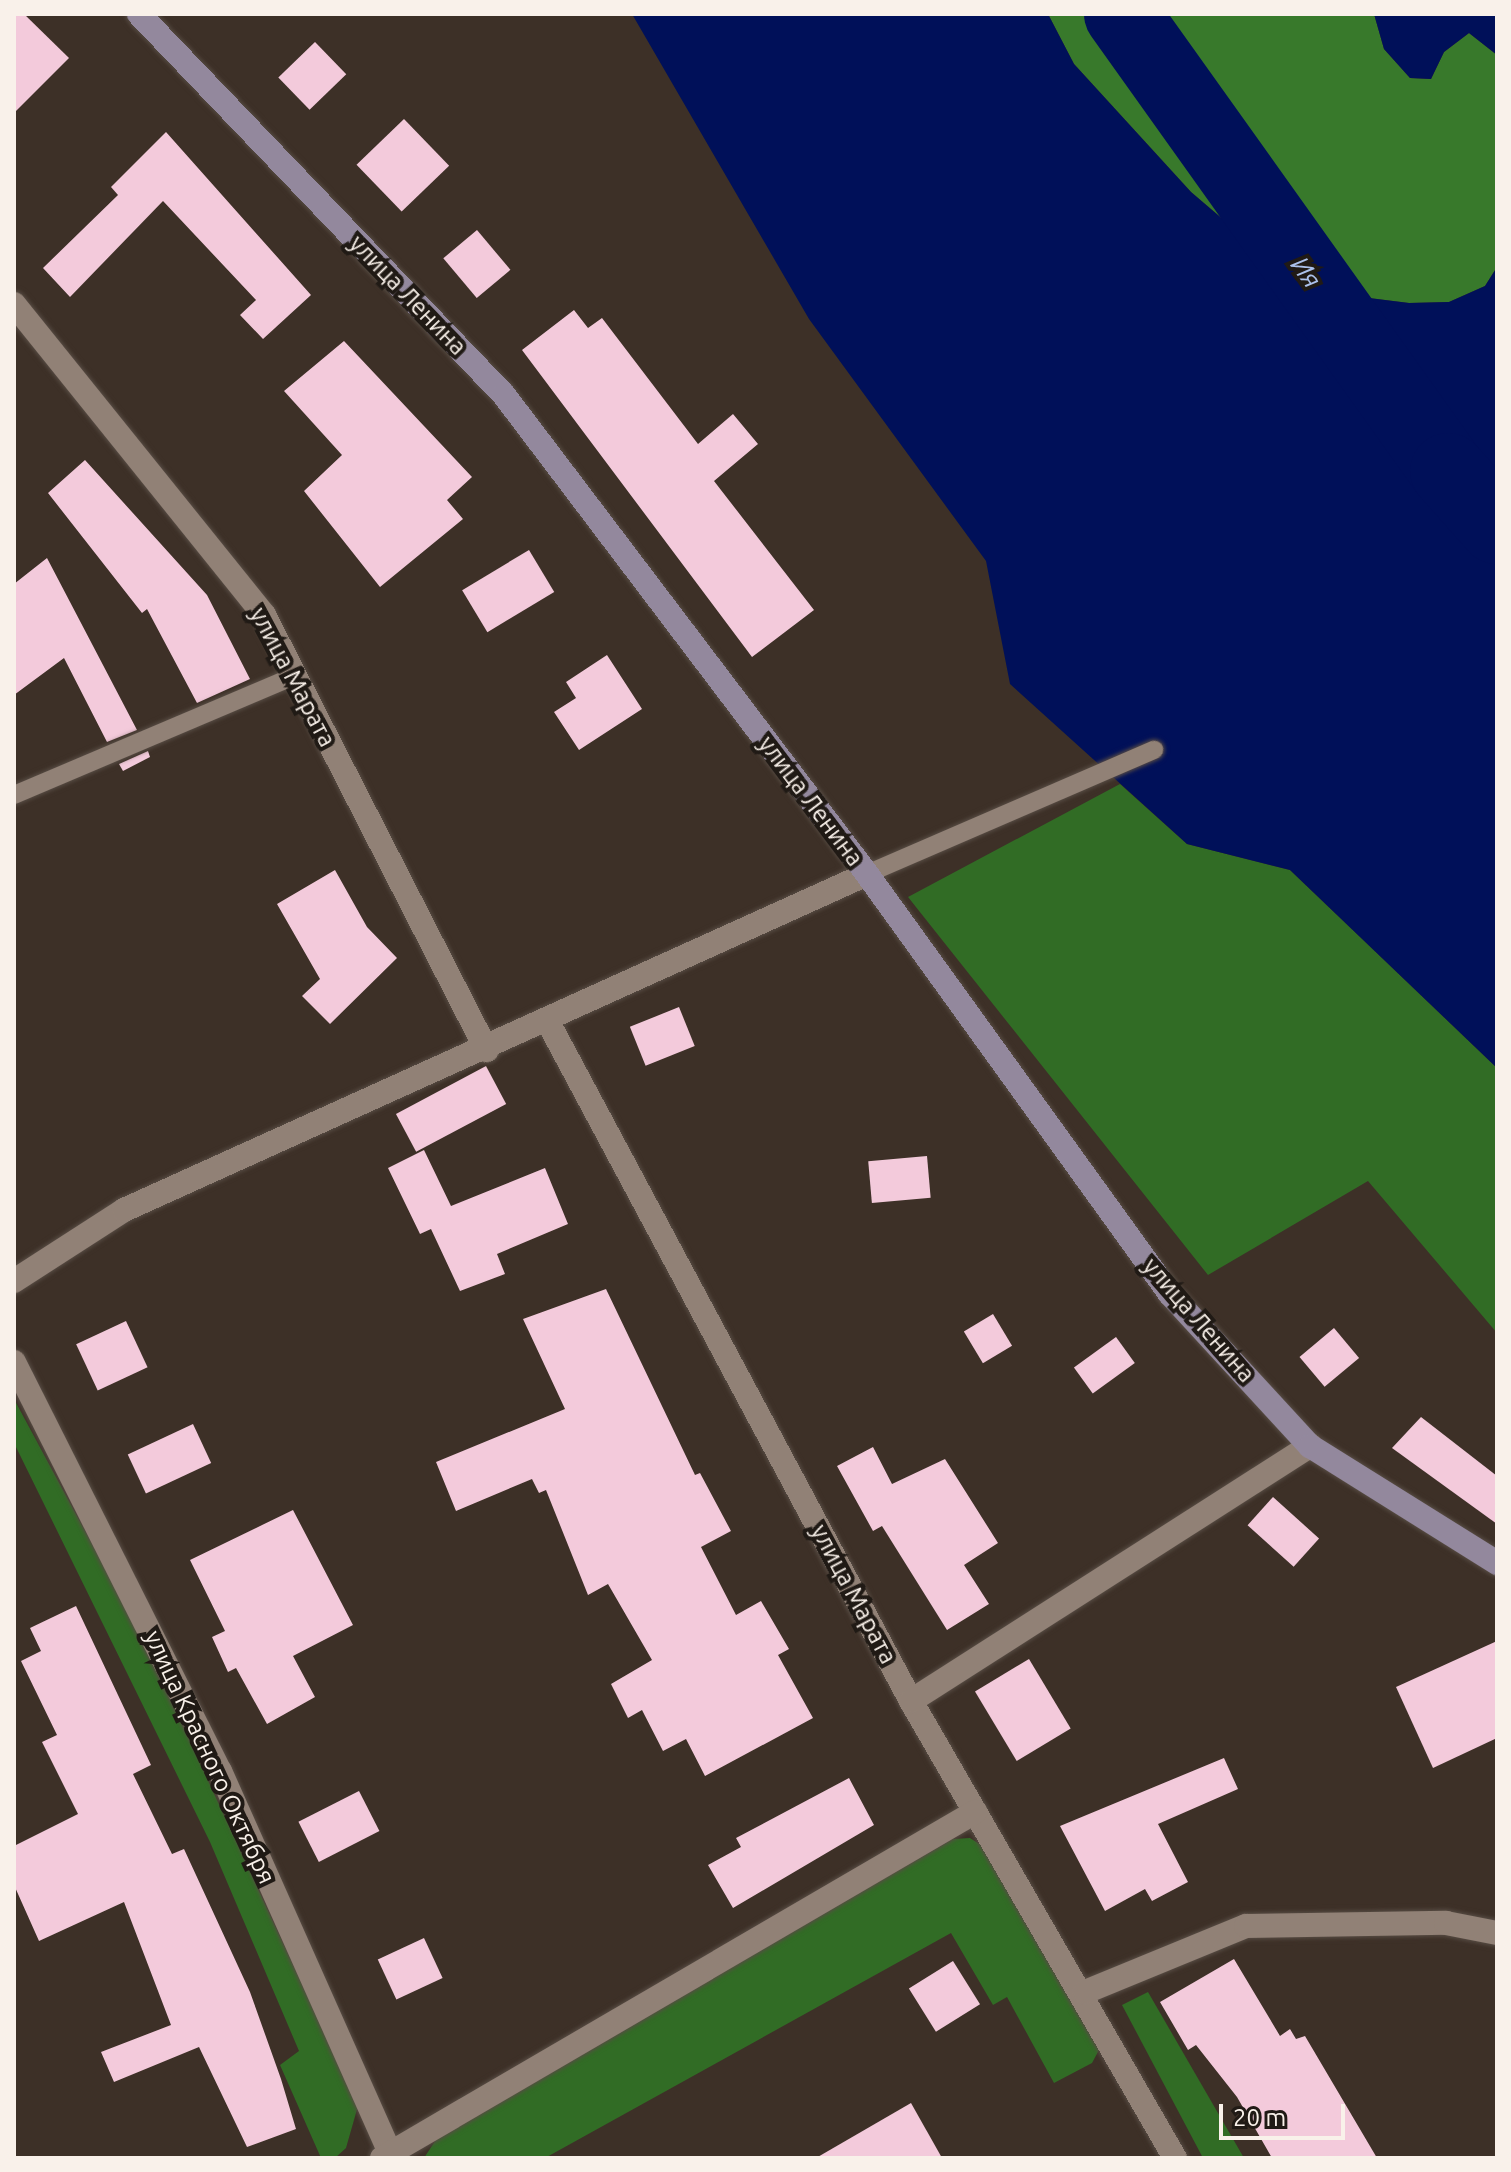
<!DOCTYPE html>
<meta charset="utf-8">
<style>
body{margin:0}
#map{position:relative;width:1511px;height:2172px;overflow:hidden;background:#3d3027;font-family:Ubuntu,sans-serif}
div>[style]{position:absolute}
.green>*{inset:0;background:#316c25}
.forest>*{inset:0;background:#38792b}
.water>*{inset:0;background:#001059}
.river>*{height:76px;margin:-38px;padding:0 38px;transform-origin:38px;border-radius:38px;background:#001059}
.building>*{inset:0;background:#f3cadb;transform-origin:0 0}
.roads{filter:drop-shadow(0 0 2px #574c44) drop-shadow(0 0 2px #574c44)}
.lane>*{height:18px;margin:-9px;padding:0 9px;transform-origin:9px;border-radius:9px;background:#918176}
.street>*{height:24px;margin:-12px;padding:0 12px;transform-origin:12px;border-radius:12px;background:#918176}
.secondary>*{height:24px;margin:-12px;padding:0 12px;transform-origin:12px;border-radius:12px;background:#93889d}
span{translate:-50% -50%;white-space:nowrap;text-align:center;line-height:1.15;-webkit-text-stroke:8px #201a15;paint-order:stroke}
.street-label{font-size:24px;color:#f9f1ea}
.water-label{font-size:26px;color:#acc1eb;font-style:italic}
.frame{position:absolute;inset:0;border:16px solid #f9f1ea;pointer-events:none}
.scale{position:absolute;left:1219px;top:2104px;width:126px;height:36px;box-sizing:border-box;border:4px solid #f9f1ea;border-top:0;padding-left:10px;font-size:24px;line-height:28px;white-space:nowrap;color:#f9f1ea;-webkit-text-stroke:6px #201a15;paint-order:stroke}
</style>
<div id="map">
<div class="green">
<div style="clip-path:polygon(1120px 784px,1187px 844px,1290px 870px,1497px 1068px,1497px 1333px,1368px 1181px,1208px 1275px,908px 897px)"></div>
<div style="clip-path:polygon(14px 1399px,141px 1635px,358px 2106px,346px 2148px,335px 2158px,321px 2158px,280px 2065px,299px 2051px,210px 1842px,14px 1443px)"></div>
<div style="clip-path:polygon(970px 1838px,981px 1845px,1099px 2050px,1092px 2063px,1054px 2083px,1007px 1997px,993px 2005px,951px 1933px,545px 2158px,424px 2158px,439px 2135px,953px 1839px)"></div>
<div style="clip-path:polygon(1148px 1992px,1244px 2158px,1203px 2158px,1122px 2005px)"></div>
</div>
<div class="forest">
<div style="clip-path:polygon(1048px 14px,1374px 14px,1384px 49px,1410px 78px,1431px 79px,1444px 52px,1469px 33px,1497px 55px,1497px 267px,1485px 286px,1449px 302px,1409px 303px,1345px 295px,1260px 251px,1191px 192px,1074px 64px)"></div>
</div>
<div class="water">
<div style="clip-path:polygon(632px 14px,1048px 14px,1074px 64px,1191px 192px,1260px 251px,1345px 295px,1409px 303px,1449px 302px,1485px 286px,1497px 267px,1497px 1068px,1290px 870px,1187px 844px,1010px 684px,986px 561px,809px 319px)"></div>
<div style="clip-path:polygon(1374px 14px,1497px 14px,1497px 55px,1469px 33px,1444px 52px,1431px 79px,1410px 78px,1384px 49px)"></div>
</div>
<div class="river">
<div style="left:1122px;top:14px;width:561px;rotate:54.5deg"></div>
<div style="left:1448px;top:471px;width:74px;rotate:48.3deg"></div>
</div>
<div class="building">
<div style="clip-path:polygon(14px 14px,24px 14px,69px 58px,14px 113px)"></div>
<div style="left:315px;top:42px;width:45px;height:51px;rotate:46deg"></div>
<div style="left:404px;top:119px;width:65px;height:66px;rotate:46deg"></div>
<div style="clip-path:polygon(166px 132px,311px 295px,263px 339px,240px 315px,256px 300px,163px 201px,70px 297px,43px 268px,118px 195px,111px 187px)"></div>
<div style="left:477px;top:230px;width:52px;height:44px;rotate:50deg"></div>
<div style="clip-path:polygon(574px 310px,588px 328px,602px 318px,698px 444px,733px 414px,758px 444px,714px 481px,814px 610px,752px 657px,522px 350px)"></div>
<div style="clip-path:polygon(344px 341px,472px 477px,447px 500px,463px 519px,380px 587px,304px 491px,342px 455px,284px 391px)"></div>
<div style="clip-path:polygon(85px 460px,207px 595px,250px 679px,197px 703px,147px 609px,142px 613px,48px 493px)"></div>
<div style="left:529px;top:550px;width:49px;height:78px;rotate:59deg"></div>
<div style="clip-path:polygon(47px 558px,137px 730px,107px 742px,64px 658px,14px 695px,14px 584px)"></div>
<div style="clip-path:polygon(607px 655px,642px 709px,579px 750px,554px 712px,576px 698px,566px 682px)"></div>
<div style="clip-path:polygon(148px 751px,150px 757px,123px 771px,119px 764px)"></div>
<div style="clip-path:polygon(335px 870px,367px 927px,397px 958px,330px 1024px,302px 996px,320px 979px,277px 904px)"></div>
<div style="left:679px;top:1007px;width:42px;height:53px;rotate:68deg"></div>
<div style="left:486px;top:1066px;width:43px;height:102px;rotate:62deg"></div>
<div style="clip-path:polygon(424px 1150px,451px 1206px,545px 1168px,568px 1224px,497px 1254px,505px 1274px,460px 1291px,431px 1229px,420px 1234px,388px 1168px)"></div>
<div style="left:927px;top:1156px;width:42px;height:59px;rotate:85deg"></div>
<div style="clip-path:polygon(606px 1289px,695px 1475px,700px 1473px,731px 1531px,701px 1547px,736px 1615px,761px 1601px,789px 1649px,778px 1655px,813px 1718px,705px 1776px,686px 1739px,663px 1751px,642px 1710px,628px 1718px,611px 1684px,652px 1660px,608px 1584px,588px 1595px,546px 1490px,539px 1493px,532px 1479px,456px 1511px,436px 1462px,565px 1409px,523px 1319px)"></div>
<div style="left:993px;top:1314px;width:37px;height:34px;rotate:59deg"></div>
<div style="left:126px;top:1321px;width:51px;height:55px;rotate:65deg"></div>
<div style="left:1334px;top:1328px;width:39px;height:45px;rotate:50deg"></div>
<div style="left:1116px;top:1337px;width:32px;height:52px;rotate:54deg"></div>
<div style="clip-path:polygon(1421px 1417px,1497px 1476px,1497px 1524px,1392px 1448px)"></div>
<div style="left:193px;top:1424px;width:43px;height:72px;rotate:65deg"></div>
<div style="clip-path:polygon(873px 1447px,892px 1484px,945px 1459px,998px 1543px,964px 1565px,989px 1604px,947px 1630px,882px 1526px,873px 1531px,837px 1466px)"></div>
<div style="left:1273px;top:1497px;width:62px;height:38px;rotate:42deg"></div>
<div style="clip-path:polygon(293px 1510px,353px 1625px,293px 1656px,315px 1697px,267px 1724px,236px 1668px,228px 1672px,212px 1637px,225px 1631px,190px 1560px)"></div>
<div style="clip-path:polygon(76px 1606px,151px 1765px,133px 1774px,172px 1854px,184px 1849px,250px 1992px,281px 2079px,296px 2129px,247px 2147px,199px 2047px,114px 2082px,101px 2052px,171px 2025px,124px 1902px,39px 1941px,14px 1885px,14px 1846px,78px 1814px,42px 1742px,57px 1735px,21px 1661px,41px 1651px,30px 1628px)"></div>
<div style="clip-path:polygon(1497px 1641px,1497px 1738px,1433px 1768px,1396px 1687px)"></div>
<div style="left:1029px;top:1659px;width:81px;height:63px;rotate:59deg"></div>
<div style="clip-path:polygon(1224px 1758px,1238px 1789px,1158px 1824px,1188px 1882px,1152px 1901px,1145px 1889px,1105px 1911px,1060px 1826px)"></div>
<div style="clip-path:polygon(849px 1778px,874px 1825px,733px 1908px,708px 1865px,741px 1847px,736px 1838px)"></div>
<div style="left:359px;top:1791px;width:45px;height:68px;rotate:63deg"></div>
<div style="left:424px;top:1938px;width:44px;height:51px;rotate:65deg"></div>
<div style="clip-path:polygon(1234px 1959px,1280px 2036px,1290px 2029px,1296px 2039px,1305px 2036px,1377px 2158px,1272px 2158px,1237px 2097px,1196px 2045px,1188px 2050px,1160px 2002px)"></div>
<div style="left:953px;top:1961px;width:51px;height:52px;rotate:58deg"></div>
<div style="clip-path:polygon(911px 2103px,942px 2158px,816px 2158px)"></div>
</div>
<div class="roads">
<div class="lane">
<div style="left:14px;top:795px;width:304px;rotate:-23deg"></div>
<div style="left:867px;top:874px;width:313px;rotate:-23.4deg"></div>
</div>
<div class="street">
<div style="left:14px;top:304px;width:399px;rotate:51.2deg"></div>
<div style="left:264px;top:615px;width:489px;rotate:62.9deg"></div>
<div style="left:548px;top:1022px;width:770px;rotate:61.87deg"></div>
<div style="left:911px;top:1701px;width:528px;rotate:59.99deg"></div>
<div style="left:14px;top:1281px;width:131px;rotate:-32.8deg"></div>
<div style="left:124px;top:1210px;width:815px;rotate:-24.33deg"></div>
<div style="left:14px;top:1362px;width:458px;rotate:63.3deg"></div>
<div style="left:220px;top:1771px;width:424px;rotate:66deg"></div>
<div style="left:911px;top:1701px;width:474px;rotate:-32.6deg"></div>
<div style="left:1085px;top:1992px;width:174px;rotate:-22.3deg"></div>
<div style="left:1246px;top:1926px;width:200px;rotate:-0.9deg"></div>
<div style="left:1446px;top:1923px;width:52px;rotate:11.1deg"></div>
<div style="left:382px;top:2158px;width:687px;rotate:-30.26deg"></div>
</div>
<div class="secondary">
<div style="left:139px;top:14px;width:528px;rotate:46.23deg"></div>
<div style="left:504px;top:395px;width:601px;rotate:52.84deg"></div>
<div style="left:867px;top:874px;width:518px;rotate:54.19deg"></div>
<div style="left:1170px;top:1294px;width:207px;rotate:47.4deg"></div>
<div style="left:1310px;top:1446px;width:221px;rotate:32deg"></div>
</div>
</div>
<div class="street-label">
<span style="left:408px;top:295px;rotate:46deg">улица Ленина</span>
<span style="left:293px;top:677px;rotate:62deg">улица Марата</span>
<span style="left:811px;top:801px;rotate:53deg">улица Ленина</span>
<span style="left:1199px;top:1320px;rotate:49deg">улица Ленина</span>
<span style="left:854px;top:1594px;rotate:62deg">улица Марата</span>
<span style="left:210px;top:1757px;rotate:65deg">улица Красного Октября</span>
</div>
<div class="water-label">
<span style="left:1306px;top:272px;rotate:54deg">Ия</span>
</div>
<div class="frame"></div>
<div class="scale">20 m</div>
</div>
